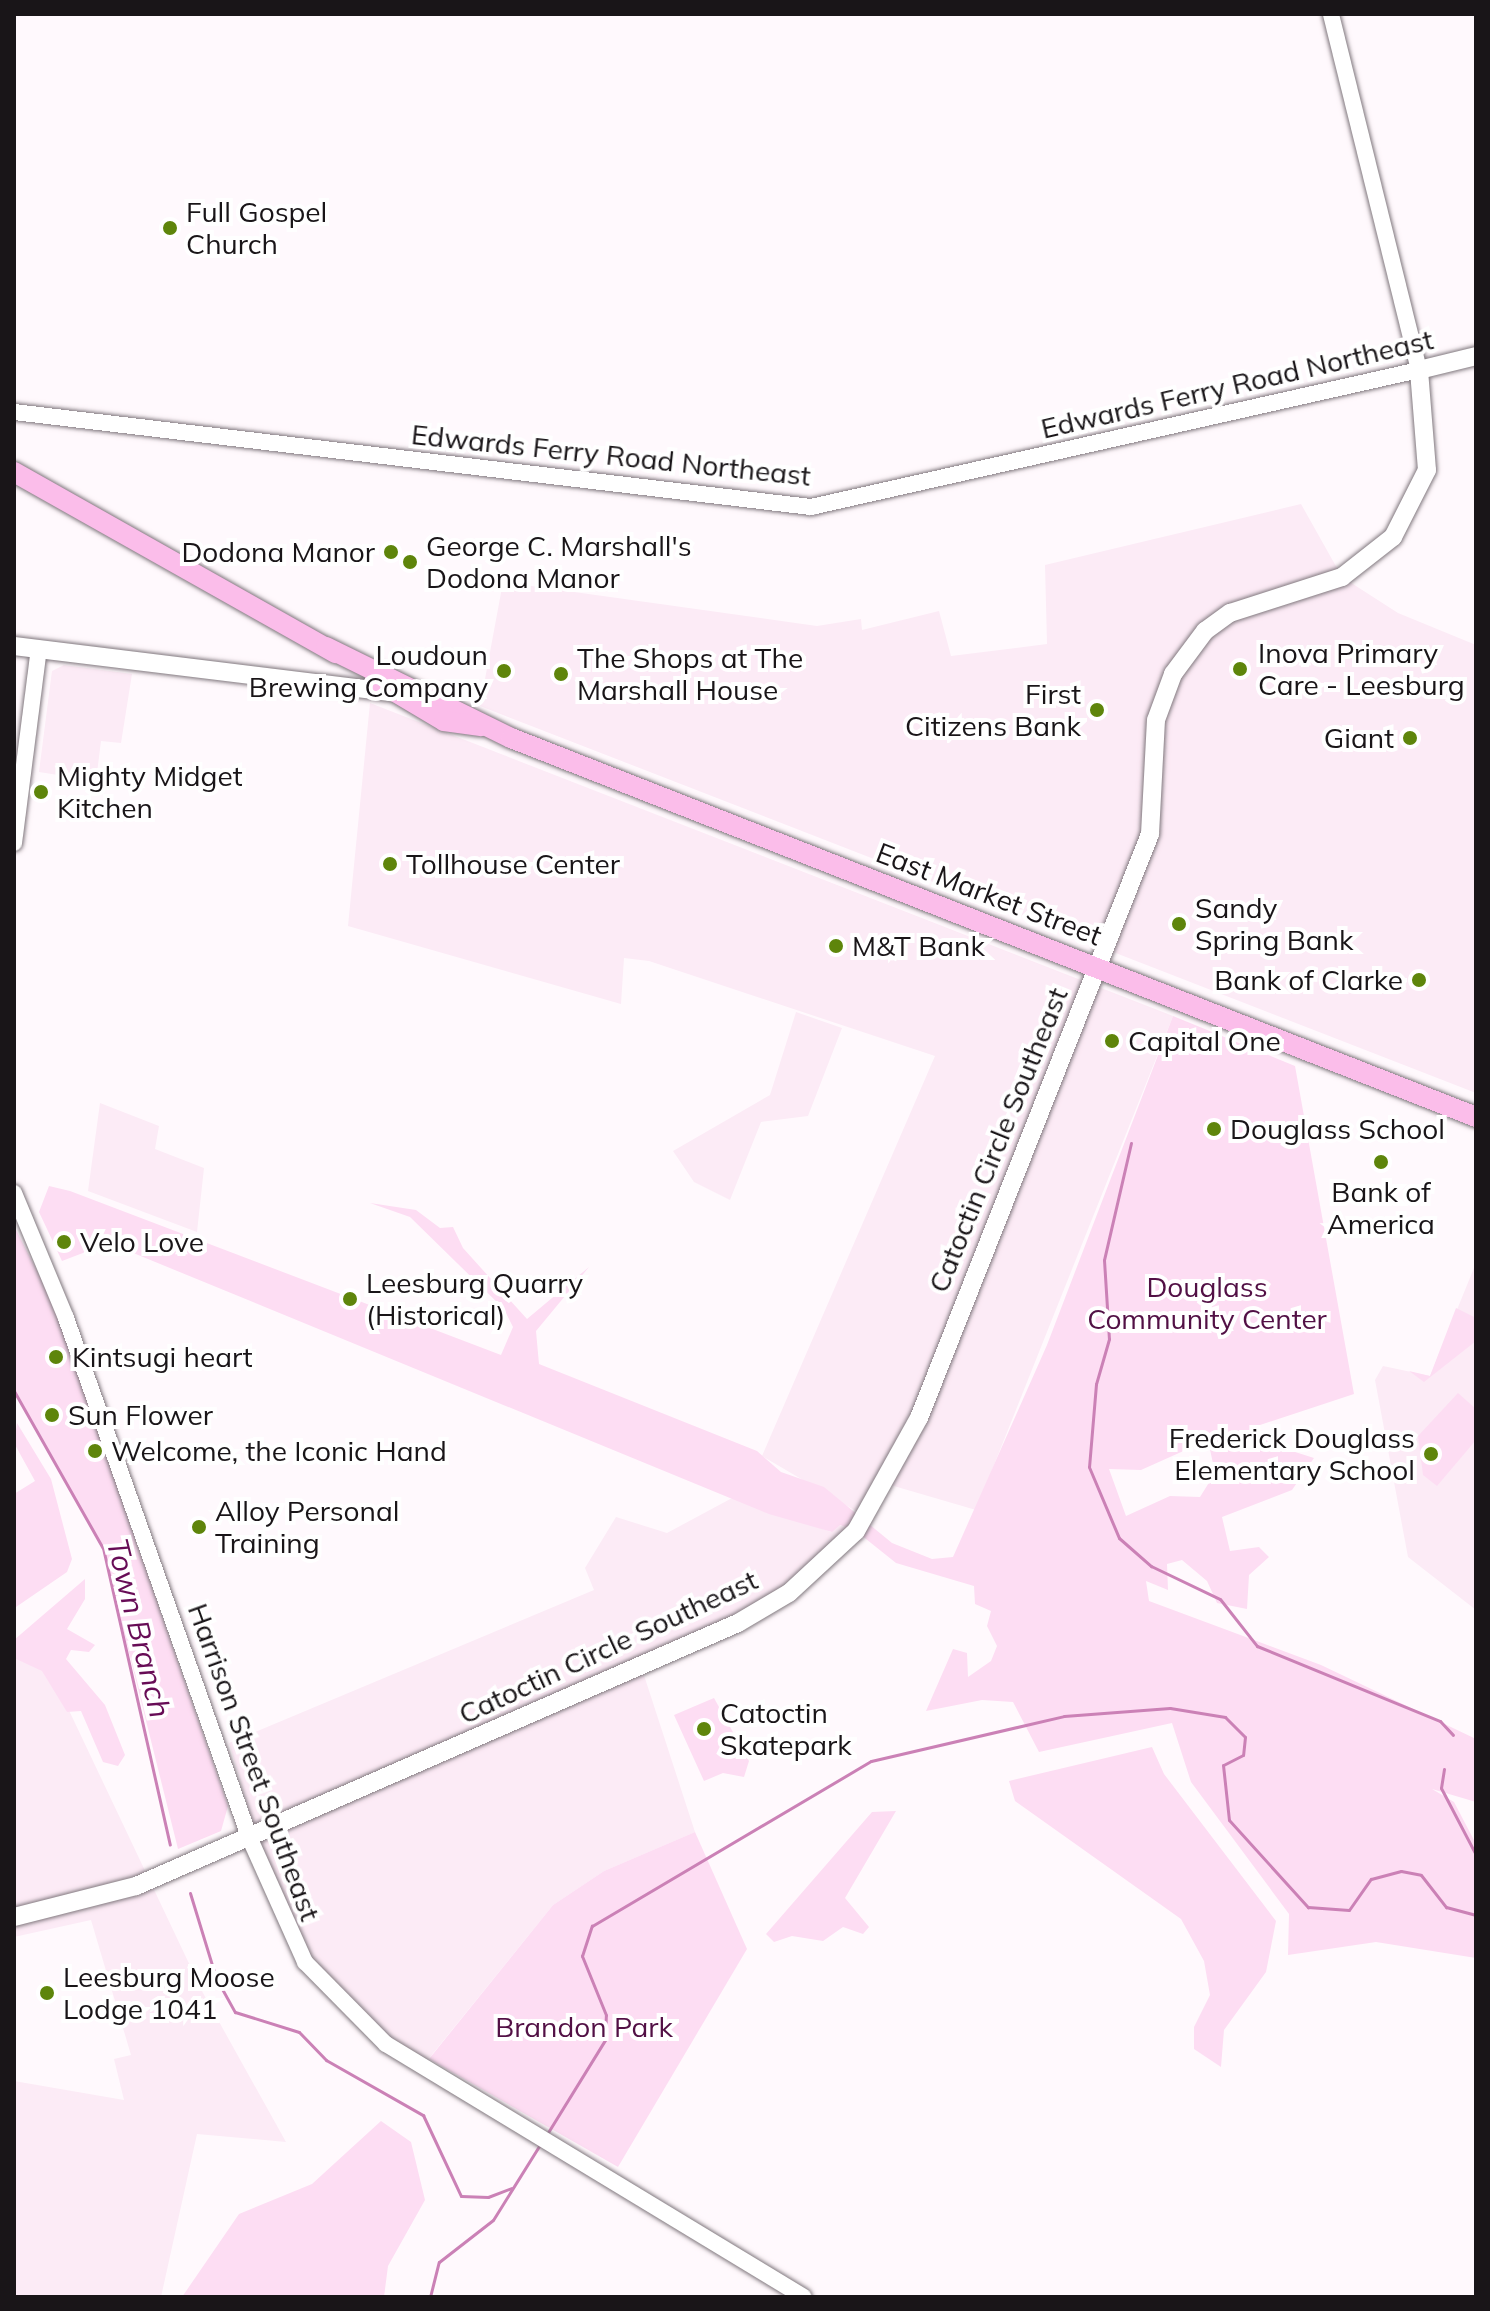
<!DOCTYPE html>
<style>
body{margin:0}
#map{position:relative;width:1490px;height:2311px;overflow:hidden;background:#fff9fd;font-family:Mulish,sans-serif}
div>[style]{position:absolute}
.built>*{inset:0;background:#fcebf6}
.green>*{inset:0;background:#fdddf3}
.stream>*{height:3px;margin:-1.5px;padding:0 1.5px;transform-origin:1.5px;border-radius:1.5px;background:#cb81b6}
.roads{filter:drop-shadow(0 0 2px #81787e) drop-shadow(0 0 2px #81787e)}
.tertiary>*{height:16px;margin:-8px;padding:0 8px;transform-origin:8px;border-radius:8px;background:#fff}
.secondary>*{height:18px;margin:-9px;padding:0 9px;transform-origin:9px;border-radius:9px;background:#fff}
.primary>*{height:20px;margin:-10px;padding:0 10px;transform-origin:10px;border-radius:10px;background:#fbbdea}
.dots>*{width:22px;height:22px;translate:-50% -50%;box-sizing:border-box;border:4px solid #fff;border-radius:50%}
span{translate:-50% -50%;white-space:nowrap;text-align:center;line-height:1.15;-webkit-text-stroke:8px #fff;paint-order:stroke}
.poi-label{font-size:28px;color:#191518}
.left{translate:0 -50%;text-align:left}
.right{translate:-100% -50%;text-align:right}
.street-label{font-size:28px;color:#191518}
.park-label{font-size:28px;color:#521045}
.water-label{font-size:30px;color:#670c56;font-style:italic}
.frame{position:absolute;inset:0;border:16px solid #191518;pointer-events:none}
</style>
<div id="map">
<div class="built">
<div style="clip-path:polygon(1301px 504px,1342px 577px,1398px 613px,1476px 645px,1476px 1093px,480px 706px,503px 582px,817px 626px,861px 619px,862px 630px,939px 611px,951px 656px,1047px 644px,1045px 565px)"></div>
<div style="clip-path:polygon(64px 665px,132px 674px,121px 743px,101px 741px,96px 781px,39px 772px,52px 671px)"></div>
<div style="clip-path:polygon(370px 703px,1173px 1016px,976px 1510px,887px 1484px,866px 1517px,762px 1456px,935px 1056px,649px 961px,624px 958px,621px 1004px,348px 926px)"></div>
<div style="clip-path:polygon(796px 1012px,842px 1028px,808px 1116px,761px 1122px,730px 1200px,694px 1182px,673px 1151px,770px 1095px)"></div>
<div style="clip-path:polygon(100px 1103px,159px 1126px,155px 1149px,204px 1168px,197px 1232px,88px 1191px)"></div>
<div style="clip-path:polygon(1476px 1263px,1476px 1610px,1408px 1557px,1375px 1380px,1383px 1366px,1430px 1376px)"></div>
<div style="clip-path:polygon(734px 1497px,831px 1532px,839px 1525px,856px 1531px,812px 1574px,641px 1666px,695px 1832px,604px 1871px,553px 1905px,422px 2067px,373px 2035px,283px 1923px,229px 1743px,594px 1590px,585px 1568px,616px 1517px,667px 1533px)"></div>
<div style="clip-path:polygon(14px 1656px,47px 1664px,203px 1993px,286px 2142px,197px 2134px,161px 2297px,14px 2297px,14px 2081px,124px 2100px,114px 2059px,131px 2055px,91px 1920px,14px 1937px)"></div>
</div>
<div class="green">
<div style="clip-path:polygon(evenodd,1173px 1016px,1295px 1066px,1354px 1394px,1254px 1427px,1270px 1444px,1314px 1458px,1292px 1490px,1222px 1517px,1230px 1551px,1259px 1547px,1269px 1557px,1249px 1575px,1247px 1609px,1217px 1603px,1207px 1581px,1182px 1560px,1167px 1564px,1168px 1590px,1146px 1581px,1149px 1601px,1321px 1665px,1476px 1739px,1476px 1802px,1432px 1789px,1454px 1802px,1476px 1844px,1476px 1958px,1376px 1942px,1288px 1955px,1289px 1914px,1191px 1782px,1172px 1723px,1039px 1752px,1013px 1702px,982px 1700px,926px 1711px,953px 1649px,967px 1653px,968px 1677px,991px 1661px,997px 1646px,987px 1626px,991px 1611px,975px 1604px,974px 1586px,896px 1563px,856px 1531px,840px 1525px,832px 1532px,769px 1514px,109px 1243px,62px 1261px,39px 1212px,49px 1186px,70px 1191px,501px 1355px,513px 1327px,504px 1309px,410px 1217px,370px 1203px,416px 1210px,440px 1228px,453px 1227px,463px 1248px,527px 1319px,589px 1267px,536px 1331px,539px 1364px,757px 1451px,781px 1472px,824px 1487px,892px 1543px,932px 1559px,953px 1557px,1047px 1345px,1173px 1016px,1208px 1440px,1215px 1473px,1200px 1497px,1170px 1496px,1126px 1516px,1109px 1469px,1141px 1470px,1208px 1440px)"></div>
<div style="clip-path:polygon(14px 1226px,52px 1300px,228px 1806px,221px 1831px,178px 1849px,103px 1548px,14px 1391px)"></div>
<div style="clip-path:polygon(1456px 1308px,1476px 1318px,1476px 1341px,1424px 1382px,1409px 1371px,1430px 1376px)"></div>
<div style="clip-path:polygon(1458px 1393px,1476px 1409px,1476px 1440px,1437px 1486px,1423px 1475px,1418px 1436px)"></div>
<div style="clip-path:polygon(17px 1423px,51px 1479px,72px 1559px,67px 1572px,16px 1607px,14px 1494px,35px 1481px,14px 1443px)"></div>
<div style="clip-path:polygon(85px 1579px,85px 1599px,67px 1629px,95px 1645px,89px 1652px,71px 1650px,66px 1659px,105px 1705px,125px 1755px,118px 1766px,103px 1762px,81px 1711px,67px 1712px,42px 1671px,14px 1658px,14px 1640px)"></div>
<div style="clip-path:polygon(714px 1698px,749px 1761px,744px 1777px,723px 1773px,704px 1781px,674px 1715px)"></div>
<div style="clip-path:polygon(1152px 1747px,1164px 1774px,1276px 1921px,1266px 1972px,1224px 2030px,1221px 2067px,1194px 2049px,1194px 2027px,1210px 1995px,1204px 1961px,1181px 1919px,1015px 1801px,1009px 1781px)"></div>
<div style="clip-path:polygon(896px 1811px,845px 1898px,869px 1927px,863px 1934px,843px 1927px,823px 1941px,792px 1936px,774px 1942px,766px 1934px,872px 1812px)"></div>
<div style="clip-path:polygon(695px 1832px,747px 1949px,618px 2167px,429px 2059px,553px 1905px,604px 1871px)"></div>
<div style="clip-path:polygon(381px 2121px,411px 2142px,425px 2200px,388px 2266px,384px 2297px,182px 2297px,239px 2214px,312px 2184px)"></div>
</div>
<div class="stream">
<div style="left:1131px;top:1143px;width:120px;rotate:103deg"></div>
<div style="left:1104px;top:1260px;width:79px;rotate:86.4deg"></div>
<div style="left:1109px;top:1339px;width:47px;rotate:106.1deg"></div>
<div style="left:1096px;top:1384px;width:83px;rotate:94.8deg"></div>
<div style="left:1089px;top:1467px;width:77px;rotate:67.1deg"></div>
<div style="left:1119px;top:1538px;width:43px;rotate:41.2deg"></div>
<div style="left:1151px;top:1566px;width:76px;rotate:25.6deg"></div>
<div style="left:1220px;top:1599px;width:60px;rotate:51.8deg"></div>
<div style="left:1257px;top:1646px;width:198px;rotate:22.3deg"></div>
<div style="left:1440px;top:1721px;width:19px;rotate:47deg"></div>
<div style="left:14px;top:1391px;width:180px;rotate:60.5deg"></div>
<div style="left:103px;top:1548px;width:304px;rotate:77.3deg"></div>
<div style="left:1444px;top:1769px;width:19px;rotate:99deg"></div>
<div style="left:1441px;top:1788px;width:76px;rotate:62.4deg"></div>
<div style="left:190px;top:1893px;width:89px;rotate:73deg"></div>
<div style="left:216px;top:1978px;width:39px;rotate:61deg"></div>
<div style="left:235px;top:2012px;width:67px;rotate:17.4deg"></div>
<div style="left:299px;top:2032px;width:39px;rotate:46deg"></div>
<div style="left:326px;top:2060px;width:112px;rotate:29.6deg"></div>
<div style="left:423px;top:2115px;width:89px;rotate:64.9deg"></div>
<div style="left:461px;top:2196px;width:27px;rotate:2deg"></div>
<div style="left:488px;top:2197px;width:25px;rotate:-21deg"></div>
<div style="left:547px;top:2134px;width:110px;rotate:-58.3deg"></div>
<div style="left:605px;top:2040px;width:25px;rotate:-88deg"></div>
<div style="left:606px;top:2015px;width:64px;rotate:-112.1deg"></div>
<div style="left:582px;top:1956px;width:32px;rotate:-72deg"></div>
<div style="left:592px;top:1926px;width:324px;rotate:-30.6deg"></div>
<div style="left:871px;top:1761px;width:198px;rotate:-13.1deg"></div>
<div style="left:1064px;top:1716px;width:106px;rotate:-4.3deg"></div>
<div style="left:1170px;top:1708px;width:56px;rotate:9.3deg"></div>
<div style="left:1225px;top:1717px;width:28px;rotate:45deg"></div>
<div style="left:1245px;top:1737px;width:18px;rotate:96deg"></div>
<div style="left:1243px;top:1755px;width:22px;rotate:153deg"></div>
<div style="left:1223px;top:1765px;width:55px;rotate:83.8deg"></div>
<div style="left:1229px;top:1820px;width:118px;rotate:47.8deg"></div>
<div style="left:1308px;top:1907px;width:41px;rotate:4.2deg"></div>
<div style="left:1349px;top:1910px;width:38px;rotate:-55deg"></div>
<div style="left:1371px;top:1879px;width:31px;rotate:-15deg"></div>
<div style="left:1401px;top:1871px;width:20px;rotate:11deg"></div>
<div style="left:1421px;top:1875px;width:41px;rotate:52deg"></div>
<div style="left:1446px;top:1907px;width:31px;rotate:15deg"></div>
<div style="left:430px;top:2297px;width:36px;rotate:-76deg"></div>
<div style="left:439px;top:2262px;width:68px;rotate:-37.9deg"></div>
<div style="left:493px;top:2220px;width:91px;rotate:-58.1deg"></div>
</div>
<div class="roads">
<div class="tertiary">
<div style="left:14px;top:412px;width:803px;rotate:6.8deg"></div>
<div style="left:811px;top:507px;width:623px;rotate:-12.7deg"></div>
<div style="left:1419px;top:370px;width:367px;rotate:-103.9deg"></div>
<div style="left:14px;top:843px;width:196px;rotate:-82.7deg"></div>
<div style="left:14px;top:1193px;width:135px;rotate:67.4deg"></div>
<div style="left:66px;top:1318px;width:553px;rotate:70.55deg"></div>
<div style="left:250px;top:1839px;width:135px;rotate:65.9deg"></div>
<div style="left:305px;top:1962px;width:115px;rotate:45.4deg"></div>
<div style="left:386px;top:2044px;width:488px;rotate:31.2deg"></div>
</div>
<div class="secondary">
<div style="left:14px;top:646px;width:385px;rotate:7deg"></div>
<div style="left:14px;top:1917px;width:126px;rotate:-14.3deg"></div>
<div style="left:136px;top:1886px;width:657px;rotate:-23.6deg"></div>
<div style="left:738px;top:1623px;width:59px;rotate:-30.5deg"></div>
<div style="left:789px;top:1593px;width:91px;rotate:-42.8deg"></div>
<div style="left:856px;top:1531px;width:129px;rotate:-60.9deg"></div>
<div style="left:919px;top:1418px;width:628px;rotate:-68.42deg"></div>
<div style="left:1150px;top:834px;width:114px;rotate:-87deg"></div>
<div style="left:1156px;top:720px;width:49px;rotate:-69.7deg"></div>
<div style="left:1173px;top:674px;width:54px;rotate:-53.3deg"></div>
<div style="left:1205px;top:631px;width:31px;rotate:-36deg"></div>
<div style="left:1230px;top:613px;width:118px;rotate:-17.8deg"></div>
<div style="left:1342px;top:577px;width:65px;rotate:-38.1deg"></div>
<div style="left:1393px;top:537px;width:75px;rotate:-63.1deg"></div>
<div style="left:1427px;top:470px;width:100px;rotate:-94.6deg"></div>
<div style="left:1419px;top:370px;width:59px;rotate:-13.8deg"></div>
</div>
<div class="primary">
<div style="left:14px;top:472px;width:369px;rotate:29.4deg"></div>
<div style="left:326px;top:647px;width:206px;rotate:26.2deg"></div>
<div style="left:511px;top:738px;width:1037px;rotate:21.44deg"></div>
<div style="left:375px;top:680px;width:80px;rotate:30.7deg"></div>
<div style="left:444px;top:721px;width:37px;rotate:8deg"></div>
</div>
</div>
<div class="dots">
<div style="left:170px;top:228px;background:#5e850b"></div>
<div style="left:391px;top:552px;background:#5e850b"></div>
<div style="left:410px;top:562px;background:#5e850b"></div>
<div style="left:1240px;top:669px;background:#5e850b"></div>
<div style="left:504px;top:671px;background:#5e850b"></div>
<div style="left:561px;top:674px;background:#5e850b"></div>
<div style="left:1097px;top:710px;background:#5e850b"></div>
<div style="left:1410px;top:738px;background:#5e850b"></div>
<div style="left:41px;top:792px;background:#5e850b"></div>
<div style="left:390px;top:864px;background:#5e850b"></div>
<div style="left:1179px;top:924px;background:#5e850b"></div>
<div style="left:836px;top:946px;background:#5e850b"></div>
<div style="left:1419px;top:980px;background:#5e850b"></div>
<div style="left:1112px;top:1041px;background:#5e850b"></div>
<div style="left:1214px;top:1129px;background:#5e850b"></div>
<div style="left:1381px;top:1162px;background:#5e850b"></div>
<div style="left:64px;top:1242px;background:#5e850b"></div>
<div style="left:350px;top:1299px;background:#5e850b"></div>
<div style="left:56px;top:1357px;background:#5e850b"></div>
<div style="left:52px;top:1415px;background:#5e850b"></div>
<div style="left:95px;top:1451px;background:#5e850b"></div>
<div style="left:1431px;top:1454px;background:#5e850b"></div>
<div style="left:199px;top:1527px;background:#5e850b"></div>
<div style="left:704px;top:1729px;background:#5e850b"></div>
<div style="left:47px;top:1993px;background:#5e850b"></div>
</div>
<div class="poi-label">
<span class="left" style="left:186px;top:228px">Full Gospel<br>Church</span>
<span class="left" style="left:426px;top:562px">George C. Marshall's<br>Dodona Manor</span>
<span class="right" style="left:375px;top:552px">Dodona Manor</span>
<span class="left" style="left:1258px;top:669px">Inova Primary<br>Care - Leesburg</span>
<span class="right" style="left:488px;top:671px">Loudoun<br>Brewing Company</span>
<span class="left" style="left:577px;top:674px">The Shops at The<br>Marshall House</span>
<span class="right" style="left:1081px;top:710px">First<br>Citizens Bank</span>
<span class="right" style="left:1394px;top:738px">Giant</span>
<span class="left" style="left:57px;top:792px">Mighty Midget<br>Kitchen</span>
<span class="left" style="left:406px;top:864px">Tollhouse Center</span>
<span class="left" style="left:1195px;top:924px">Sandy<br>Spring Bank</span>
<span class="left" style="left:852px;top:946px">M&amp;T Bank</span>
<span class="right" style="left:1403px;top:980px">Bank of Clarke</span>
<span class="left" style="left:1128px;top:1041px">Capital One</span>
<span class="left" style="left:1230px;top:1129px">Douglass School</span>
<span style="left:1381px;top:1208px">Bank of<br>America</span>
<span class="left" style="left:80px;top:1242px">Velo Love</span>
<span class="left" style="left:366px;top:1299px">Leesburg Quarry<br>(Historical)</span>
<span class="left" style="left:72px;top:1357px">Kintsugi heart</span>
<span class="left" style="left:68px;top:1415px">Sun Flower</span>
<span class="right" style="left:1415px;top:1454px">Frederick Douglass<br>Elementary School</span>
<span class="left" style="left:111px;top:1451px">Welcome, the Iconic Hand</span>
<span class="left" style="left:215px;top:1527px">Alloy Personal<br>Training</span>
<span class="left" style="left:720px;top:1729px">Catoctin<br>Skatepark</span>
<span class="left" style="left:63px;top:1993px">Leesburg Moose<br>Lodge 1041</span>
</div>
<div class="street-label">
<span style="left:1237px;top:384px;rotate:-13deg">Edwards Ferry Road Northeast</span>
<span style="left:611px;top:455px;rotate:6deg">Edwards Ferry Road Northeast</span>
<span style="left:989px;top:894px;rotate:21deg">East Market Street</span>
<span style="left:998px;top:1140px;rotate:-68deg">Catoctin Circle Southeast</span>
<span style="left:608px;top:1647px;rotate:-25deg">Catoctin Circle Southeast</span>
<span style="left:254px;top:1762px;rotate:70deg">Harrison Street Southeast</span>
</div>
<div class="park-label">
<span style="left:1207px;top:1303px">Douglass<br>Community Center</span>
<span style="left:584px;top:2027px">Brandon Park</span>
</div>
<div class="water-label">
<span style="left:139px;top:1628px;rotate:76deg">Town Branch</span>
</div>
<div class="frame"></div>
</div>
